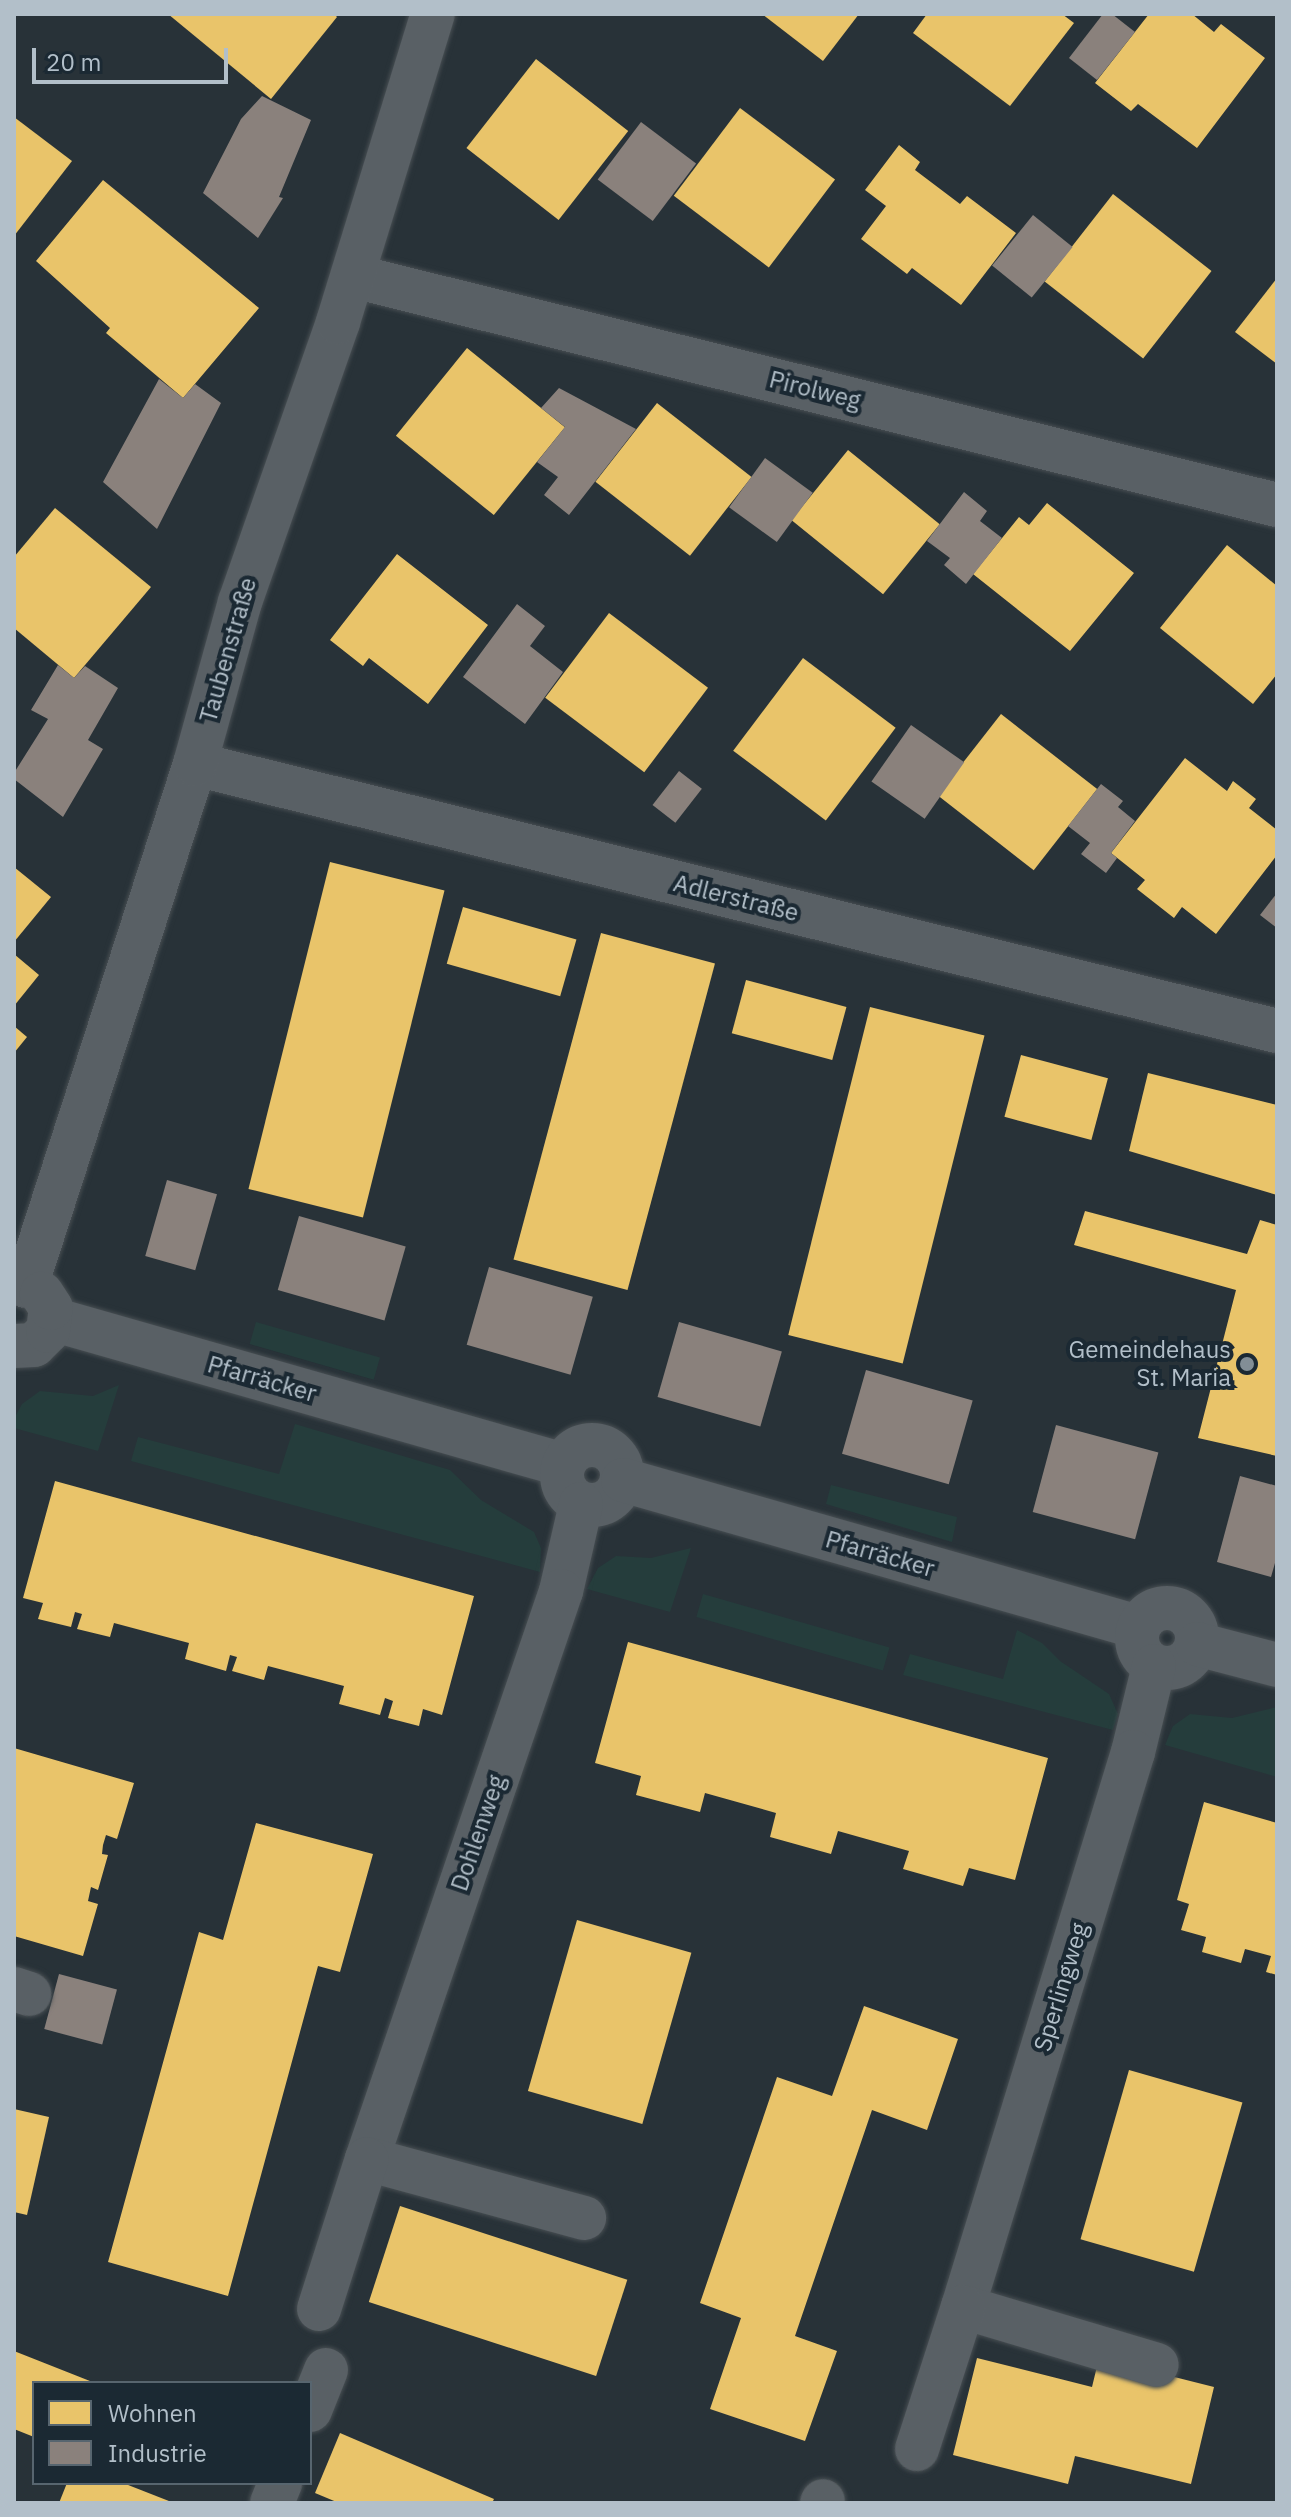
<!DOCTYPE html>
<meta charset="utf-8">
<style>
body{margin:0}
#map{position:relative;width:1291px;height:2517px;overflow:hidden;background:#283238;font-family:"IBM Plex Sans",sans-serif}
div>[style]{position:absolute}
.green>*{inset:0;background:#253d3c;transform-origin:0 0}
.homes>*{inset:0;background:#e9c46a;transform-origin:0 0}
.industry>*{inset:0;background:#8a817c;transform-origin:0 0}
.roads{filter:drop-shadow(0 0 2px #474e52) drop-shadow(0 0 2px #474e52)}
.minor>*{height:44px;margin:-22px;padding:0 22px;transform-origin:22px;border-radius:22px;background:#596065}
.minor>.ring{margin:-22px;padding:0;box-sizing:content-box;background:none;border:44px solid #596065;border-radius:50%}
.dots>*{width:22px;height:22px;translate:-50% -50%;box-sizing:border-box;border:4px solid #1b2933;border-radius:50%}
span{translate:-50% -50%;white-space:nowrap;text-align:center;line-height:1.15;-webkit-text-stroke:8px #1b2933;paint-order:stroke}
.street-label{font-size:24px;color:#b2bfc9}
.poi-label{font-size:24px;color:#b2bfc9}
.right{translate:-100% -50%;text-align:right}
.frame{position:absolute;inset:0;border:16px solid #b2bfc9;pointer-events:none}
.legend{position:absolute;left:32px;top:2381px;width:280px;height:104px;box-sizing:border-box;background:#1b2933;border:2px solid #57656f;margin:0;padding:10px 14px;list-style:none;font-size:24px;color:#b2bfc9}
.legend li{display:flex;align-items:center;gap:16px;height:40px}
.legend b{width:40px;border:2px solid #57656f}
.scale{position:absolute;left:32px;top:48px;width:196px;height:36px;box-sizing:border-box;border:4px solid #b2bfc9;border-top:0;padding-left:10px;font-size:24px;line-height:28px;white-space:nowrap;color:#b2bfc9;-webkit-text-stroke:6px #1b2933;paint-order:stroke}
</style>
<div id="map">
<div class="green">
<div style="left:256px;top:1322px;width:129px;height:23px;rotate:16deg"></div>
<div style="clip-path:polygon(119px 1385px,98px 1451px,14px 1428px,14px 1419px,22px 1404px,40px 1391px,93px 1396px)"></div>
<div style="clip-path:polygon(295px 1424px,450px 1470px,481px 1500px,534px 1532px,541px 1548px,540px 1572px,131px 1461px,138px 1437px,279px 1474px)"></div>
<div style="clip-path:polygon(831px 1485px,957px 1517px,952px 1542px,826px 1504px)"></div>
<div style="clip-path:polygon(691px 1548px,670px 1612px,587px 1589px,598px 1568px,616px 1556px,651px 1558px)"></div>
<div style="left:703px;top:1594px;width:194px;height:24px;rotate:16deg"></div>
<div style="clip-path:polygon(1017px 1630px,1042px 1643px,1060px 1661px,1109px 1694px,1118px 1714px,1113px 1730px,903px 1675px,910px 1654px,1003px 1679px)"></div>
<div style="clip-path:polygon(1277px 1707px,1277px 1777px,1165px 1745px,1173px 1726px,1190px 1714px,1232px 1718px)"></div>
</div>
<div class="homes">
<div style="clip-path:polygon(168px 14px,334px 14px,337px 17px,271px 99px)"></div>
<div style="clip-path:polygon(762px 14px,859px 14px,823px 61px)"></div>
<div style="clip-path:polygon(927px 14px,1062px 14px,1074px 23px,1010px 106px,913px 33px)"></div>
<div style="clip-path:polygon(1149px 14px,1192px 14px,1214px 32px,1221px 24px,1265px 58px,1197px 148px,1138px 104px,1131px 111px,1095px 83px)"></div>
<div style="left:536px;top:59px;width:117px;height:113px;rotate:38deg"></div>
<div style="left:740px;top:108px;width:119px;height:110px;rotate:37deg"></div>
<div style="clip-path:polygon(14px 117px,72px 161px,14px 236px)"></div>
<div style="clip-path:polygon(899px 145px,920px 162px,915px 170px,960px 204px,967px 196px,1016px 233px,961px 305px,912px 268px,907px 274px,861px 239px,886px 206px,865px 190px)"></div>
<div style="clip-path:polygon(103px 180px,259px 308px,183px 398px,106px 333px,110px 328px,36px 261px)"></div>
<div style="left:1113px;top:194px;width:125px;height:111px;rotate:38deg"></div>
<div style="clip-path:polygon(1277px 278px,1277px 364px,1235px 332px)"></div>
<div style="left:467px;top:348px;width:126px;height:113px;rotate:39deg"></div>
<div style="left:657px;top:403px;width:120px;height:100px;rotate:38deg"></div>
<div style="left:848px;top:450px;width:118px;height:90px;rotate:39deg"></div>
<div style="clip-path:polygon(1047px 503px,1134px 573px,1070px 651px,973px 574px,1019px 517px,1029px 525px)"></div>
<div style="clip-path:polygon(55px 508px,151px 587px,74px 678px,14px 628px,14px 557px)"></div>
<div style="clip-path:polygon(1227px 545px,1277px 586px,1277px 674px,1253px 704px,1160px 628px)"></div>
<div style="clip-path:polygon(397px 554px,488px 625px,428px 704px,369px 658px,363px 666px,330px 640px)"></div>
<div style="left:609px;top:613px;width:124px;height:106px;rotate:37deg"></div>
<div style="left:803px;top:658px;width:116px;height:116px;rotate:37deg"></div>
<div style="left:1001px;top:714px;width:122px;height:103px;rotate:38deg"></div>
<div style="clip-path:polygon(1185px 758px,1227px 791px,1233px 781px,1256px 799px,1249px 808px,1277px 830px,1277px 855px,1216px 934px,1182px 907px,1174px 918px,1137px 889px,1145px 880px,1111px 853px)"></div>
<div style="left:330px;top:862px;width:118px;height:337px;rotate:14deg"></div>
<div style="clip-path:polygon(14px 867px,51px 897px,14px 942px)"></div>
<div style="left:463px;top:907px;width:118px;height:59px;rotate:16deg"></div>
<div style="left:601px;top:933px;width:118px;height:338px;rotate:15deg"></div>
<div style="clip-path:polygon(14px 954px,39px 975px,14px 1006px)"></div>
<div style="left:746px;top:980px;width:104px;height:55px;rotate:15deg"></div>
<div style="left:870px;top:1007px;width:118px;height:338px;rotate:14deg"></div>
<div style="clip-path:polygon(14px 1026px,27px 1037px,14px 1053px)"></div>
<div style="left:1021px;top:1055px;width:90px;height:64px;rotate:15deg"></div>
<div style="clip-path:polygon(1148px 1073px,1277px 1105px,1277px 1195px,1129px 1151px)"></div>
<div style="clip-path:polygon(1085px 1211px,1247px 1254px,1260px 1220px,1277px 1225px,1277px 1456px,1198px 1438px,1236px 1290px,1074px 1245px)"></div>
<div style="clip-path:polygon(55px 1481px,474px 1596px,442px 1715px,423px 1709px,419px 1726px,388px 1718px,393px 1701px,385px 1698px,380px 1715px,339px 1704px,344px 1686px,268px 1666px,264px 1680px,232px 1671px,237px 1657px,230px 1655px,226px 1671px,185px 1659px,189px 1643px,114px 1623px,110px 1637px,77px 1629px,82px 1614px,75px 1612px,71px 1627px,38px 1619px,43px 1603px,23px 1598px)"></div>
<div style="clip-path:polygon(628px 1642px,1048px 1758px,1015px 1880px,969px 1868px,963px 1886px,903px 1869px,909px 1851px,838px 1831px,831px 1854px,770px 1837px,776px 1813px,705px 1793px,700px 1812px,636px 1795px,641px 1776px,595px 1763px)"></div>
<div style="clip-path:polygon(14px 1748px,134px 1783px,117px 1839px,106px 1835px,103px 1845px,102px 1854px,108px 1855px,98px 1890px,91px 1887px,88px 1901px,98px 1904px,83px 1956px,14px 1936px)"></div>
<div style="clip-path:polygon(1204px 1802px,1277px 1823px,1277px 1975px,1266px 1972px,1271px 1956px,1245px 1949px,1241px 1963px,1202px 1952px,1206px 1937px,1181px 1930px,1189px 1904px,1177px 1900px)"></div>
<div style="clip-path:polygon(256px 1823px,373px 1854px,340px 1972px,318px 1966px,228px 2296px,108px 2262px,199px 1932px,223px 1940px)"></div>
<div style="left:577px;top:1920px;width:119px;height:178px;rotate:16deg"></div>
<div style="clip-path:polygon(864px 2006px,958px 2039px,927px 2130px,872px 2110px,795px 2336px,837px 2351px,805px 2441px,710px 2409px,741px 2318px,700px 2303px,777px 2077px,832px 2096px)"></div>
<div style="left:1129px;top:2070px;width:118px;height:176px;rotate:16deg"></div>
<div style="clip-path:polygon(14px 2109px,49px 2117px,27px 2215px,14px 2212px)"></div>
<div style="left:400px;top:2206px;width:239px;height:101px;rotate:18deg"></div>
<div style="clip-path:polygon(14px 2351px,95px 2383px,34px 2383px,34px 2437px,14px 2429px)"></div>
<div style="clip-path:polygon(977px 2358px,1092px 2387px,1099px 2358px,1214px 2387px,1191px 2484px,1075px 2456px,1068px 2484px,953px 2455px)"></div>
<div style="clip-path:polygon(340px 2433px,494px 2499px,492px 2503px,339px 2503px,315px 2493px)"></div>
<div style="clip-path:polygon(67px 2483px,123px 2483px,174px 2503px,59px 2503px)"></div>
</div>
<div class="industry">
<div style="clip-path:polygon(1103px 14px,1112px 14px,1135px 32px,1097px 80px,1069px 58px)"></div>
<div style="clip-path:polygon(262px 96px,311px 120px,279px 197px,283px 198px,258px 238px,203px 193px,241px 119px)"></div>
<div style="left:641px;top:122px;width:69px;height:72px;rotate:37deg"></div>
<div style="left:1033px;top:215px;width:51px;height:65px;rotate:39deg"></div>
<div style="clip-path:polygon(159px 379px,183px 398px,195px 384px,221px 403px,157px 529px,103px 482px)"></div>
<div style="clip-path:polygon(559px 388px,636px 429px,569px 515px,544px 495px,558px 477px,537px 462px,565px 427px,541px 408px)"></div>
<div style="left:765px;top:458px;width:59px;height:61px;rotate:36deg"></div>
<div style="clip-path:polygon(964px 492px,987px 511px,980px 521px,1002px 538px,966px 584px,944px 565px,950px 558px,927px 541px)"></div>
<div style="clip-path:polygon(517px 604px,545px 626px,530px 646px,563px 672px,525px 724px,463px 677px)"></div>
<div style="clip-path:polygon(58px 665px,74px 678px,85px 666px,118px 688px,88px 740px,103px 749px,63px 817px,14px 779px,14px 773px,48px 719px,31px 710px)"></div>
<div style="left:911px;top:725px;width:65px;height:69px;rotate:35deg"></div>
<div style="left:679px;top:771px;width:29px;height:43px;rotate:38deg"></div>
<div style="clip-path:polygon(1101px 784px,1123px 801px,1118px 807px,1135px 821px,1111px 853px,1117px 858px,1106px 873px,1081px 854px,1090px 843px,1068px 826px)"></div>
<div style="clip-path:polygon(1277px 893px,1277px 928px,1260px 915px)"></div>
<div style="left:167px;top:1180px;width:52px;height:79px;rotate:16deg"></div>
<div style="left:299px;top:1216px;width:111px;height:77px;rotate:16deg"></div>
<div style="left:489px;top:1267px;width:108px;height:81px;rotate:16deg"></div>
<div style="left:679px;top:1322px;width:107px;height:78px;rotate:16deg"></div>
<div style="left:866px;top:1370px;width:111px;height:87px;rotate:16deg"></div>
<div style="left:1056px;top:1425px;width:106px;height:90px;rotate:15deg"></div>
<div style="clip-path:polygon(1240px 1476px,1277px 1486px,1277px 1556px,1271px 1577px,1217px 1562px)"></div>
<div style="left:59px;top:1974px;width:60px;height:57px;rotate:15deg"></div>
</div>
<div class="roads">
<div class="minor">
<div style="left:353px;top:276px;width:952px;rotate:13.92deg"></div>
<div style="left:195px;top:764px;width:1114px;rotate:13.86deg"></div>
<div style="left:26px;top:1286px;width:549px;rotate:-72.06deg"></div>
<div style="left:195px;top:764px;width:168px;rotate:-74.5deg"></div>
<div style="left:240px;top:602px;width:297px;rotate:-70.7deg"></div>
<div style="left:338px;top:322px;width:322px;rotate:-72.9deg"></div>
<div style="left:52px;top:1319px;width:532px;rotate:15.92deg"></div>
<div style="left:14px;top:1346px;width:20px;rotate:-3deg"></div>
<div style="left:34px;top:1345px;width:20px;rotate:-45deg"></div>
<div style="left:48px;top:1331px;width:23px;rotate:-83deg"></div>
<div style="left:51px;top:1308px;width:17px;rotate:-123deg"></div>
<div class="ring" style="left:562px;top:1445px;width:16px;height:16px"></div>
<div style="left:623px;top:1480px;width:536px;rotate:15.93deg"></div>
<div style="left:581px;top:1504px;width:89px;rotate:102.9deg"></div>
<div style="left:561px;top:1591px;width:600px;rotate:108.86deg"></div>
<div style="left:367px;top:2159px;width:225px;rotate:15.2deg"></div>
<div class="ring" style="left:1137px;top:1608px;width:16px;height:16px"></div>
<div style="left:1197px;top:1644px;width:83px;rotate:14.7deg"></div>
<div style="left:1154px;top:1666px;width:89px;rotate:103.7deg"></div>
<div style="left:1133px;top:1752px;width:580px;rotate:107.03deg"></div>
<div style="left:963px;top:2307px;width:202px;rotate:16.6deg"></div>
<div style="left:14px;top:1989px;width:16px;rotate:18deg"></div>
<div style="left:319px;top:2309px;width:157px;rotate:-72.3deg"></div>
<div style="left:310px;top:2410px;width:43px;rotate:-68.2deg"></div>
<div style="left:917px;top:2449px;width:149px;rotate:-72.1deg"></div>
<div style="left:272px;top:2503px;width:22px;rotate:-68deg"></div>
<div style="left:822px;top:2503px;width:2px;rotate:-63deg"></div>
</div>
</div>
<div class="dots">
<div style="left:1247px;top:1364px;background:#828e96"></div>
</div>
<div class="street-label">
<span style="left:815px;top:390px;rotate:14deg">Pirolweg</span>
<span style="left:228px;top:650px;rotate:-74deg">Taubenstraße</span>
<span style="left:736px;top:898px;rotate:14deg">Adlerstraße</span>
<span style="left:262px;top:1379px;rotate:16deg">Pfarräcker</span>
<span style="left:880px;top:1554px;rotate:16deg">Pfarräcker</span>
<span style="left:478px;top:1833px;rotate:-71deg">Dohlenweg</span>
<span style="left:1061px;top:1987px;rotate:-73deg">Sperlingweg</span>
</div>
<div class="poi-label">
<span class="right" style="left:1231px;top:1364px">Gemeindehaus<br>St. Maria</span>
</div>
<div class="frame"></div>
<ul class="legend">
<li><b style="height:22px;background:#e9c46a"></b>Wohnen</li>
<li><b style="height:22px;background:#8a817c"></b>Industrie</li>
</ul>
<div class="scale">20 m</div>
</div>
